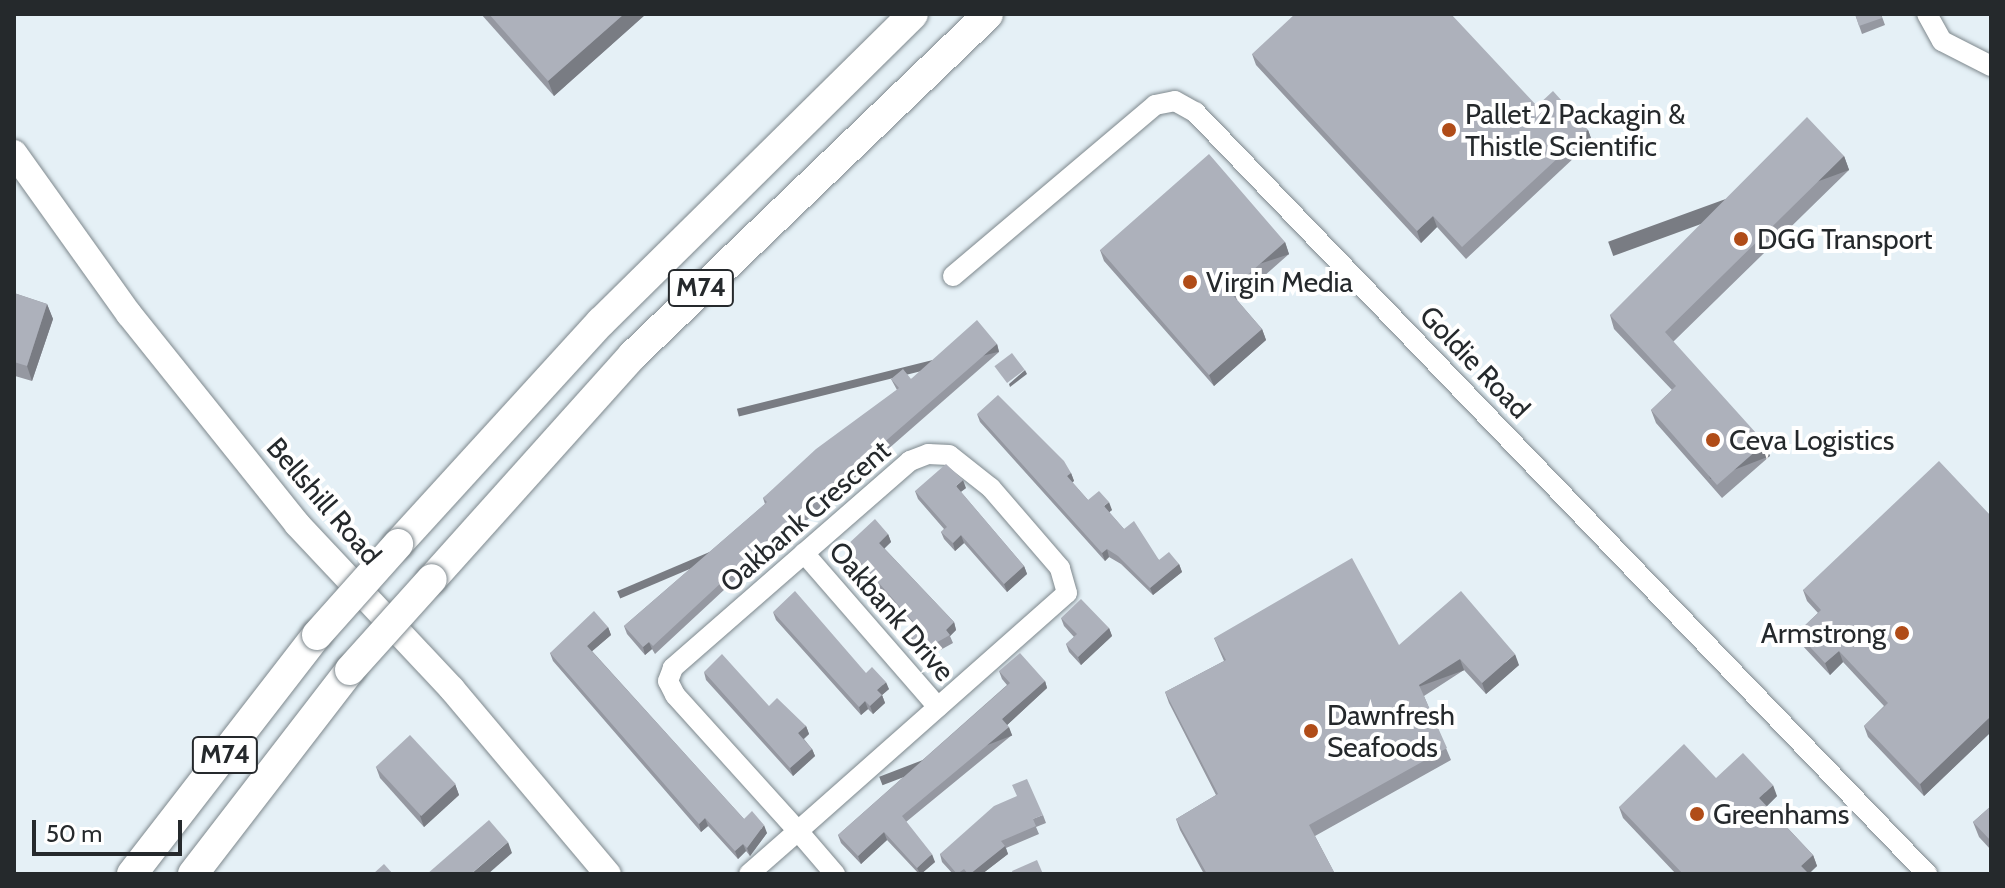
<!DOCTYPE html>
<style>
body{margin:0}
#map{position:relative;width:2005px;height:888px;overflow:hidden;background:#e5f0f6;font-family:Cabin,sans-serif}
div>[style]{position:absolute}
.roads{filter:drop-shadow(0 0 2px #7e888d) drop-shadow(0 0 2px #7e888d)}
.minor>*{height:20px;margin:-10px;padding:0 10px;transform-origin:10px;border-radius:10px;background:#fff}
.major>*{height:26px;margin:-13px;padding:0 13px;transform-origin:13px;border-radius:13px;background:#fff}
.highway>*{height:30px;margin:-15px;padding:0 15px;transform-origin:15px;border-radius:15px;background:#fff}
.bridges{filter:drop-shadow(0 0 2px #7e888d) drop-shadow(0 0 2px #7e888d)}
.highway-bridge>*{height:30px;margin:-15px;padding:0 15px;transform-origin:15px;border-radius:15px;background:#fff}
.wall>*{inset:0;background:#9598a1}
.shaded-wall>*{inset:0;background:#797c83;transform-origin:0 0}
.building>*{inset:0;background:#adb1bb;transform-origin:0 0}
.dots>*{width:22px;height:22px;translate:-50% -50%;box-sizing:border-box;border:4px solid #fff;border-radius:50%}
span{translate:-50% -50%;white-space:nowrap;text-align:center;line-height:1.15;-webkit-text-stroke:8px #fff;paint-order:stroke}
.shield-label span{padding:2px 6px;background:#fff;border:2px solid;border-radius:6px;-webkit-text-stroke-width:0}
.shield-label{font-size:26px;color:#25292c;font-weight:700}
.poi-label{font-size:28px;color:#25292c}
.left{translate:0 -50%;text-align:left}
.right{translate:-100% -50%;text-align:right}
.street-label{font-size:28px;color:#25292c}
.frame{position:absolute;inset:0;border:16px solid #25292c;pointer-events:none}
.scale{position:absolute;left:32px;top:820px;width:150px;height:36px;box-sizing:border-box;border:4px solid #25292c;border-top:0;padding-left:10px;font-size:24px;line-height:28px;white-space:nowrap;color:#25292c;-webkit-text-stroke:6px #fff;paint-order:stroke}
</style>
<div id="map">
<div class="roads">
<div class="minor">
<div style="left:1927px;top:14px;width:31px;rotate:61deg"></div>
<div style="left:1942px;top:41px;width:55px;rotate:27deg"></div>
<div style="left:953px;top:276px;width:265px;rotate:-40.2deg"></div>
<div style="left:1155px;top:105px;width:20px;rotate:-11deg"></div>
<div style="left:1175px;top:101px;width:23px;rotate:29deg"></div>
<div style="left:1195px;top:112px;width:1057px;rotate:46.15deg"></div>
<div style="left:804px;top:553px;width:204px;rotate:49deg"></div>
<div style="left:749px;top:874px;width:65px;rotate:-41.3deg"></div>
<div style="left:798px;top:831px;width:359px;rotate:-41.5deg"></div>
<div style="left:1067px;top:593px;width:26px;rotate:-106deg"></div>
<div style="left:1060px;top:568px;width:106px;rotate:-130.8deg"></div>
<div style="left:991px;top:488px;width:53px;rotate:-141.8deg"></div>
<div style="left:949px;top:455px;width:21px;rotate:-177deg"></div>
<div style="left:928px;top:454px;width:19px;rotate:159deg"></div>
<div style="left:910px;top:461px;width:315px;rotate:138.9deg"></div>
<div style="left:673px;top:668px;width:14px;rotate:111deg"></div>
<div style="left:668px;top:681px;width:16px;rotate:63deg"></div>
<div style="left:675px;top:695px;width:183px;rotate:47.9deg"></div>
<div style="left:798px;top:831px;width:57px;rotate:49.3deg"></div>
</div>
<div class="major">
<div style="left:14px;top:153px;width:198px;rotate:54.5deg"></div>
<div style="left:129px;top:314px;width:269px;rotate:51.3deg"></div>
<div style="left:297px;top:524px;width:226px;rotate:46.8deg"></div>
<div style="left:452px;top:689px;width:242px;rotate:49.9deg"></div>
</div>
<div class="highway">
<div style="left:398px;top:544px;width:301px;rotate:-47.6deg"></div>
<div style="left:601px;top:322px;width:438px;rotate:-44.6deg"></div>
<div style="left:432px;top:579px;width:301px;rotate:-48.1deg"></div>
<div style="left:633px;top:355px;width:492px;rotate:-43.8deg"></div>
<div style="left:132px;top:874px;width:302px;rotate:-52.3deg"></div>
<div style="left:193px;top:874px;width:257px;rotate:-52.4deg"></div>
</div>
</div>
<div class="bridges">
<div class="highway-bridge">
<div style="left:317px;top:635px;width:122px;rotate:-48.3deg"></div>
<div style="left:350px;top:670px;width:122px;rotate:-48deg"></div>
</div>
</div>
<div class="wall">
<div style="clip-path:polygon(481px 14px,646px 14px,554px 96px)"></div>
<div style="clip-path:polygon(1855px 14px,1881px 14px,1885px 25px,1862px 34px)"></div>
<div style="clip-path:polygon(1252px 54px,1537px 106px,1588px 130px,1592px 141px,1466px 259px,1437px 227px,1421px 243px,1256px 65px)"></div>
<div style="clip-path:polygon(1844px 156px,1849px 170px,1673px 342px,1770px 456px,1722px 498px,1656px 423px,1651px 410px,1672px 390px,1614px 329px,1610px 315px)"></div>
<div style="clip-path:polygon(1285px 242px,1289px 254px,1237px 300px,1262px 329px,1266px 340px,1214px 386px,1104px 261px,1100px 250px)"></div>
<div style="clip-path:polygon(14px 293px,47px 304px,53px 319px,32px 381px,15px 376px,14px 378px)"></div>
<div style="clip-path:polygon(997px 344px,999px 352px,798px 528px,795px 524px,655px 654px,652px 649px,645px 655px,627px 634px,624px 626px,765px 504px,763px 498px,897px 390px,891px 379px,911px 379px)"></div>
<div style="clip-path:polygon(977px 414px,1071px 473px,1074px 481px,1072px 482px,1088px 500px,1112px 510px,1109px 512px,1124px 529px,1159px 560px,1179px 564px,1182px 572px,1153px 595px,1121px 564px,1109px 557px,1105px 561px,980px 422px)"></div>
<div style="clip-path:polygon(966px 488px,961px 492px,1024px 566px,1027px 574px,1007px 592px,964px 543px,955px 551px,944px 539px,941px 532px,944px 529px,918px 499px,915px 491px)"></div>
<div style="clip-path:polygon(1991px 516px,1991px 732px,1924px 796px,1868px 737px,1864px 726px,1884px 706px,1843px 662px,1830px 675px,1801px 644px,1797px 633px,1818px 613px,1807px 601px,1803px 590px)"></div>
<div style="clip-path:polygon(888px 534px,891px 542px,884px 548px,954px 622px,956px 630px,950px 636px,953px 643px,926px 658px,911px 640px,908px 633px,914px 627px,849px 554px,846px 546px)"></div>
<div style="clip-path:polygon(773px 612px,889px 689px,882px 695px,885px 703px,873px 714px,868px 709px,861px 715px,776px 620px)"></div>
<div style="clip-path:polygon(1061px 618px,1109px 628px,1112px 636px,1081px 665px,1069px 652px,1066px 644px,1074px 637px,1064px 626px)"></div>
<div style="clip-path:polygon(608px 627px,611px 635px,592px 651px,744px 819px,767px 833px,750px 856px,746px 851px,738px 859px,708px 826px,701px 832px,553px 661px,550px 653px)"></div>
<div style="clip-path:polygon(1214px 638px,1399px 645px,1519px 665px,1486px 694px,1464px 670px,1424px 696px,1451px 760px,1315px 836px,1335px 874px,1204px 874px,1180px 830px,1176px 819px,1216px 795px,1169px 703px,1165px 692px,1224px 661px)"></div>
<div style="clip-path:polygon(999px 671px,1045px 681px,1047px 688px,1007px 725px,1012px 735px,906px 822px,935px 862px,921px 874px,919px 874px,887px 840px,861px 864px,841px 843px,838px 835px,1007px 685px,1002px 679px)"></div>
<div style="clip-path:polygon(704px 672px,806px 726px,809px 734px,804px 739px,812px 749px,815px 756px,793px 776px,706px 680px)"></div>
<div style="clip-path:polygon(376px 767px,455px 784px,459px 795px,424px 827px,380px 778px)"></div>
<div style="clip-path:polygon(1716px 778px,1777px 796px,1767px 806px,1813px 855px,1817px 866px,1809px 874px,1676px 874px,1623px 818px,1619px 807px)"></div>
<div style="clip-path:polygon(1991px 806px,1991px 850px,1979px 837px,1973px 822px)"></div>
<div style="clip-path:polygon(1043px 815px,1046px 823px,1036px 827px,1039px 834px,1006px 848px,1008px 854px,982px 874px,953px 874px,942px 862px,940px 854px)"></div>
</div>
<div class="shaded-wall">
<div style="clip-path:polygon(624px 14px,646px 14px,554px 96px,548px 81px)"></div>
<div style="left:1588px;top:130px;width:12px;height:172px;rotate:70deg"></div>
<div style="left:1844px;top:156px;width:15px;height:251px;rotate:70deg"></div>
<div style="clip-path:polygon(1433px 216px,1437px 227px,1421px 243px,1417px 231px)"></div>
<div style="left:1285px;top:242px;width:13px;height:74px;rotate:72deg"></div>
<div style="clip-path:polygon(47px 304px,53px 319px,32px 381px,27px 366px)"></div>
<div style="clip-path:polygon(1262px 329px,1266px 340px,1214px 386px,1209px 375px)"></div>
<div style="left:997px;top:344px;width:8px;height:268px;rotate:76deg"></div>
<div style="clip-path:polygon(1025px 370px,1027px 374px,1010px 387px,1009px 384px)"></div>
<div style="left:1765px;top:443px;width:14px;height:64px;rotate:69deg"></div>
<div style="clip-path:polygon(1071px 473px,1074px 481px,1070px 484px,1067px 476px)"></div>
<div style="clip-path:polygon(963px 480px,966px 488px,959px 493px,956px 486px)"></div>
<div style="clip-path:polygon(1109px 502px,1112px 510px,1107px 514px,1104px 506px)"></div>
<div style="left:792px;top:517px;width:8px;height:190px;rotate:67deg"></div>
<div style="clip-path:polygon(888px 534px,891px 542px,882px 551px,879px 543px)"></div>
<div style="clip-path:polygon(961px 535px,964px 543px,955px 551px,953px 543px)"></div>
<div style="clip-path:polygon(1107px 549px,1109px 557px,1105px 561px,1102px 553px)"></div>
<div style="clip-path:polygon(1179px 564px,1182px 572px,1153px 595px,1150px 588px)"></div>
<div style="clip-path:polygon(1024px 566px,1027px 574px,1007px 592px,1004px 584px)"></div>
<div style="clip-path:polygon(954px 622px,956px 630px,950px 636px,946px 630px)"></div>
<div style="clip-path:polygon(608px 627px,611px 635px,590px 653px,587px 646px)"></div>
<div style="clip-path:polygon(1109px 628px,1112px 636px,1081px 665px,1078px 657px)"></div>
<div style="clip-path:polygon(649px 642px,652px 649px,645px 655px,643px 647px)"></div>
<div style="clip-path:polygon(1839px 651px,1843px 662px,1830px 675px,1825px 663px)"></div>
<div style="clip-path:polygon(1515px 654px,1519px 665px,1486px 694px,1482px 683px)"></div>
<div style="left:1460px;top:659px;width:12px;height:49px;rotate:70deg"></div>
<div style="clip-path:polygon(1045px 681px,1047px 688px,1005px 727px,1002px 719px)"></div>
<div style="clip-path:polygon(886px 682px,889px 689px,882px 695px,885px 703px,873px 714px,870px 706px,877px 690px)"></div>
<div style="clip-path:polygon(865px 701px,868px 709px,861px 715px,859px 707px)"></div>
<div style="clip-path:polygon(1991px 716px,1991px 732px,1924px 796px,1920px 784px)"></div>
<div style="clip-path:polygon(806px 726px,809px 734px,801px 741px,798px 733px)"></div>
<div style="left:1009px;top:727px;width:9px;height:139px;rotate:69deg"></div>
<div style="clip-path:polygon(812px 749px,815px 756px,793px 776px,790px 768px)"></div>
<div style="clip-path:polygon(455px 784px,459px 795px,424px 827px,420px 816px)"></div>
<div style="clip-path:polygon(1773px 785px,1777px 796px,1763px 810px,1759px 798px)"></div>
<div style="clip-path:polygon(705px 818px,708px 826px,701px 832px,699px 824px)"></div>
<div style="clip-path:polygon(764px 825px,767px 833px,750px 856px,747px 848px)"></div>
<div style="clip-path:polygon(884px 832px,887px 840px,861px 864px,858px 856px)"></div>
<div style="clip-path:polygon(508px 842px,512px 853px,488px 874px,471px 874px)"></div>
<div style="clip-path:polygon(743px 844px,746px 851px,738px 859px,735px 851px)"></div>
<div style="clip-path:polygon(1005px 846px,1008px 854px,982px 874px,970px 874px)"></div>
<div style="clip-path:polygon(932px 854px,935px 862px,921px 874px,920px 874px,917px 868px)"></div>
<div style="clip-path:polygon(1813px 855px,1817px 866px,1808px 874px,1801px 866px)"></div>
</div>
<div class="building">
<div style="clip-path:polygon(489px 14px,624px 14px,548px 81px)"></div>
<div style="clip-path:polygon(1295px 14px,1451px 14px,1537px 106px,1553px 91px,1588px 130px,1462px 247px,1433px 216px,1417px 231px,1252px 54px)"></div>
<div style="clip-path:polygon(1855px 14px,1881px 14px,1882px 18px,1859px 26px)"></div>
<div style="clip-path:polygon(1807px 117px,1844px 156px,1665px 332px,1765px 443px,1717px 485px,1651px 410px,1676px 386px,1610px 315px)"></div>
<div style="clip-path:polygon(1209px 154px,1285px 242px,1229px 291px,1262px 329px,1209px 375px,1100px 250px)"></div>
<div style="clip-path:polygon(14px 293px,47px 304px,27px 366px,14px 362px)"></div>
<div style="clip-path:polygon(977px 320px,997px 344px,795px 520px,792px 517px,653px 646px,649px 642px,643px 647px,624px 626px,767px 502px,763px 498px,816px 449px,899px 388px,891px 379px,903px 369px,911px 379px)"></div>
<div style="left:1012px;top:353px;width:21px;height:22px;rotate:53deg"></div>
<div style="clip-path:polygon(998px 395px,1064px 461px,1071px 473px,1067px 476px,1088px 500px,1099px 491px,1109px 502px,1104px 506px,1124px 529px,1134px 521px,1159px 560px,1169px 552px,1179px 564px,1150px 588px,1118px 556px,1107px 549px,1102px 553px,977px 414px)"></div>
<div style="clip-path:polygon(1939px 461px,1991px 516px,1991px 716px,1920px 784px,1864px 726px,1888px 703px,1839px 651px,1825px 663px,1797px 633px,1821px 610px,1803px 590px)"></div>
<div style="clip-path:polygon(946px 464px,963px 480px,956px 486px,1024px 566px,1004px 584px,961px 535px,953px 543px,941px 532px,947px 527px,915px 491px)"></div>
<div style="clip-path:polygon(875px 519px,888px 534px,879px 543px,954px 622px,946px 630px,950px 635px,923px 650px,908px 633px,916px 625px,846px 546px)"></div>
<div style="clip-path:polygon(1352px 558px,1399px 645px,1461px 591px,1515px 654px,1482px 683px,1460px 659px,1419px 685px,1447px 748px,1309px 825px,1335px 874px,1207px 874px,1176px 819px,1218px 794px,1165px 692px,1226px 660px,1214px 638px)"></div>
<div style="clip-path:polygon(795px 591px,866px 673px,872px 667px,886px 682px,877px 690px,882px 695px,870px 706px,865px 701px,859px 707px,773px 612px)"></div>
<div style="clip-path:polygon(1081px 599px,1109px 628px,1078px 657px,1066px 644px,1077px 634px,1061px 618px)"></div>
<div style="clip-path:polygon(594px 611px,608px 627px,587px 646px,744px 819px,752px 811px,764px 825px,747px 848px,743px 844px,735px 851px,705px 818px,699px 824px,550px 653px)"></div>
<div style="clip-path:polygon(1020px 653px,1045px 681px,1002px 719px,1009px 727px,902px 816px,932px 854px,917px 868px,884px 832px,858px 856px,838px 835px,1010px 683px,999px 671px)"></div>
<div style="clip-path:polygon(722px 654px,769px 706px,777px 698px,806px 726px,798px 733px,812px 749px,790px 768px,704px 672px)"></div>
<div style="left:410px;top:735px;width:67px;height:47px;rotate:47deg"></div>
<div style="clip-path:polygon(1684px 744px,1716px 778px,1743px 753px,1773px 785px,1759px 798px,1813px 855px,1801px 866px,1809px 874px,1683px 874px,1619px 807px)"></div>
<div style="clip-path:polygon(1027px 779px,1043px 815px,1033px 819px,1036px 826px,1001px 841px,1005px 846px,970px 874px,968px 874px,964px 869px,957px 874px,940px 854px,994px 806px,1017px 796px,1012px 785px)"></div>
<div style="clip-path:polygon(1991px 806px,1991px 841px,1973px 822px)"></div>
<div style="clip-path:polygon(489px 820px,508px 842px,471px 874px,427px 874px)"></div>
<div style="clip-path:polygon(1037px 860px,1043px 874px,1013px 874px,1012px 871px)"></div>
<div style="clip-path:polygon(384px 864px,393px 874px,373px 874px)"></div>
</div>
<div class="dots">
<div style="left:1449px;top:130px;background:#b04c18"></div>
<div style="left:1741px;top:239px;background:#b04c18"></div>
<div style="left:1190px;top:282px;background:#b04c18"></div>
<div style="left:1713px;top:440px;background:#b04c18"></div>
<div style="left:1902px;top:633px;background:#b04c18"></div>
<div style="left:1311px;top:731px;background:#b04c18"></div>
<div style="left:1697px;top:814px;background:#b04c18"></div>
</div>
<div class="shield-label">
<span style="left:701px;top:288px">M74</span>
<span style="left:225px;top:755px">M74</span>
</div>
<div class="poi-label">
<span class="left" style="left:1465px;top:130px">Pallet 2 Packagin &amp;<br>Thistle Scientific</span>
<span class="left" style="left:1757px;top:239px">DGG Transport</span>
<span class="left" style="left:1206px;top:282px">Virgin Media</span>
<span class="left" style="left:1729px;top:440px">Ceva Logistics</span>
<span class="right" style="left:1886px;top:633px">Armstrong</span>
<span class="left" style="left:1327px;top:731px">Dawnfresh<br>Seafoods</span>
<span class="left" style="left:1713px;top:814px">Greenhams</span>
</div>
<div class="street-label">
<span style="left:1475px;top:362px;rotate:46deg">Goldie Road</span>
<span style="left:324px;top:501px;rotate:49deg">Bellshill Road</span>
<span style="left:805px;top:516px;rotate:-41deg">Oakbank Crescent</span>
<span style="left:892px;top:611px;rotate:49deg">Oakbank Drive</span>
</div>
<div class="frame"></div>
<div class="scale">50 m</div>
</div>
